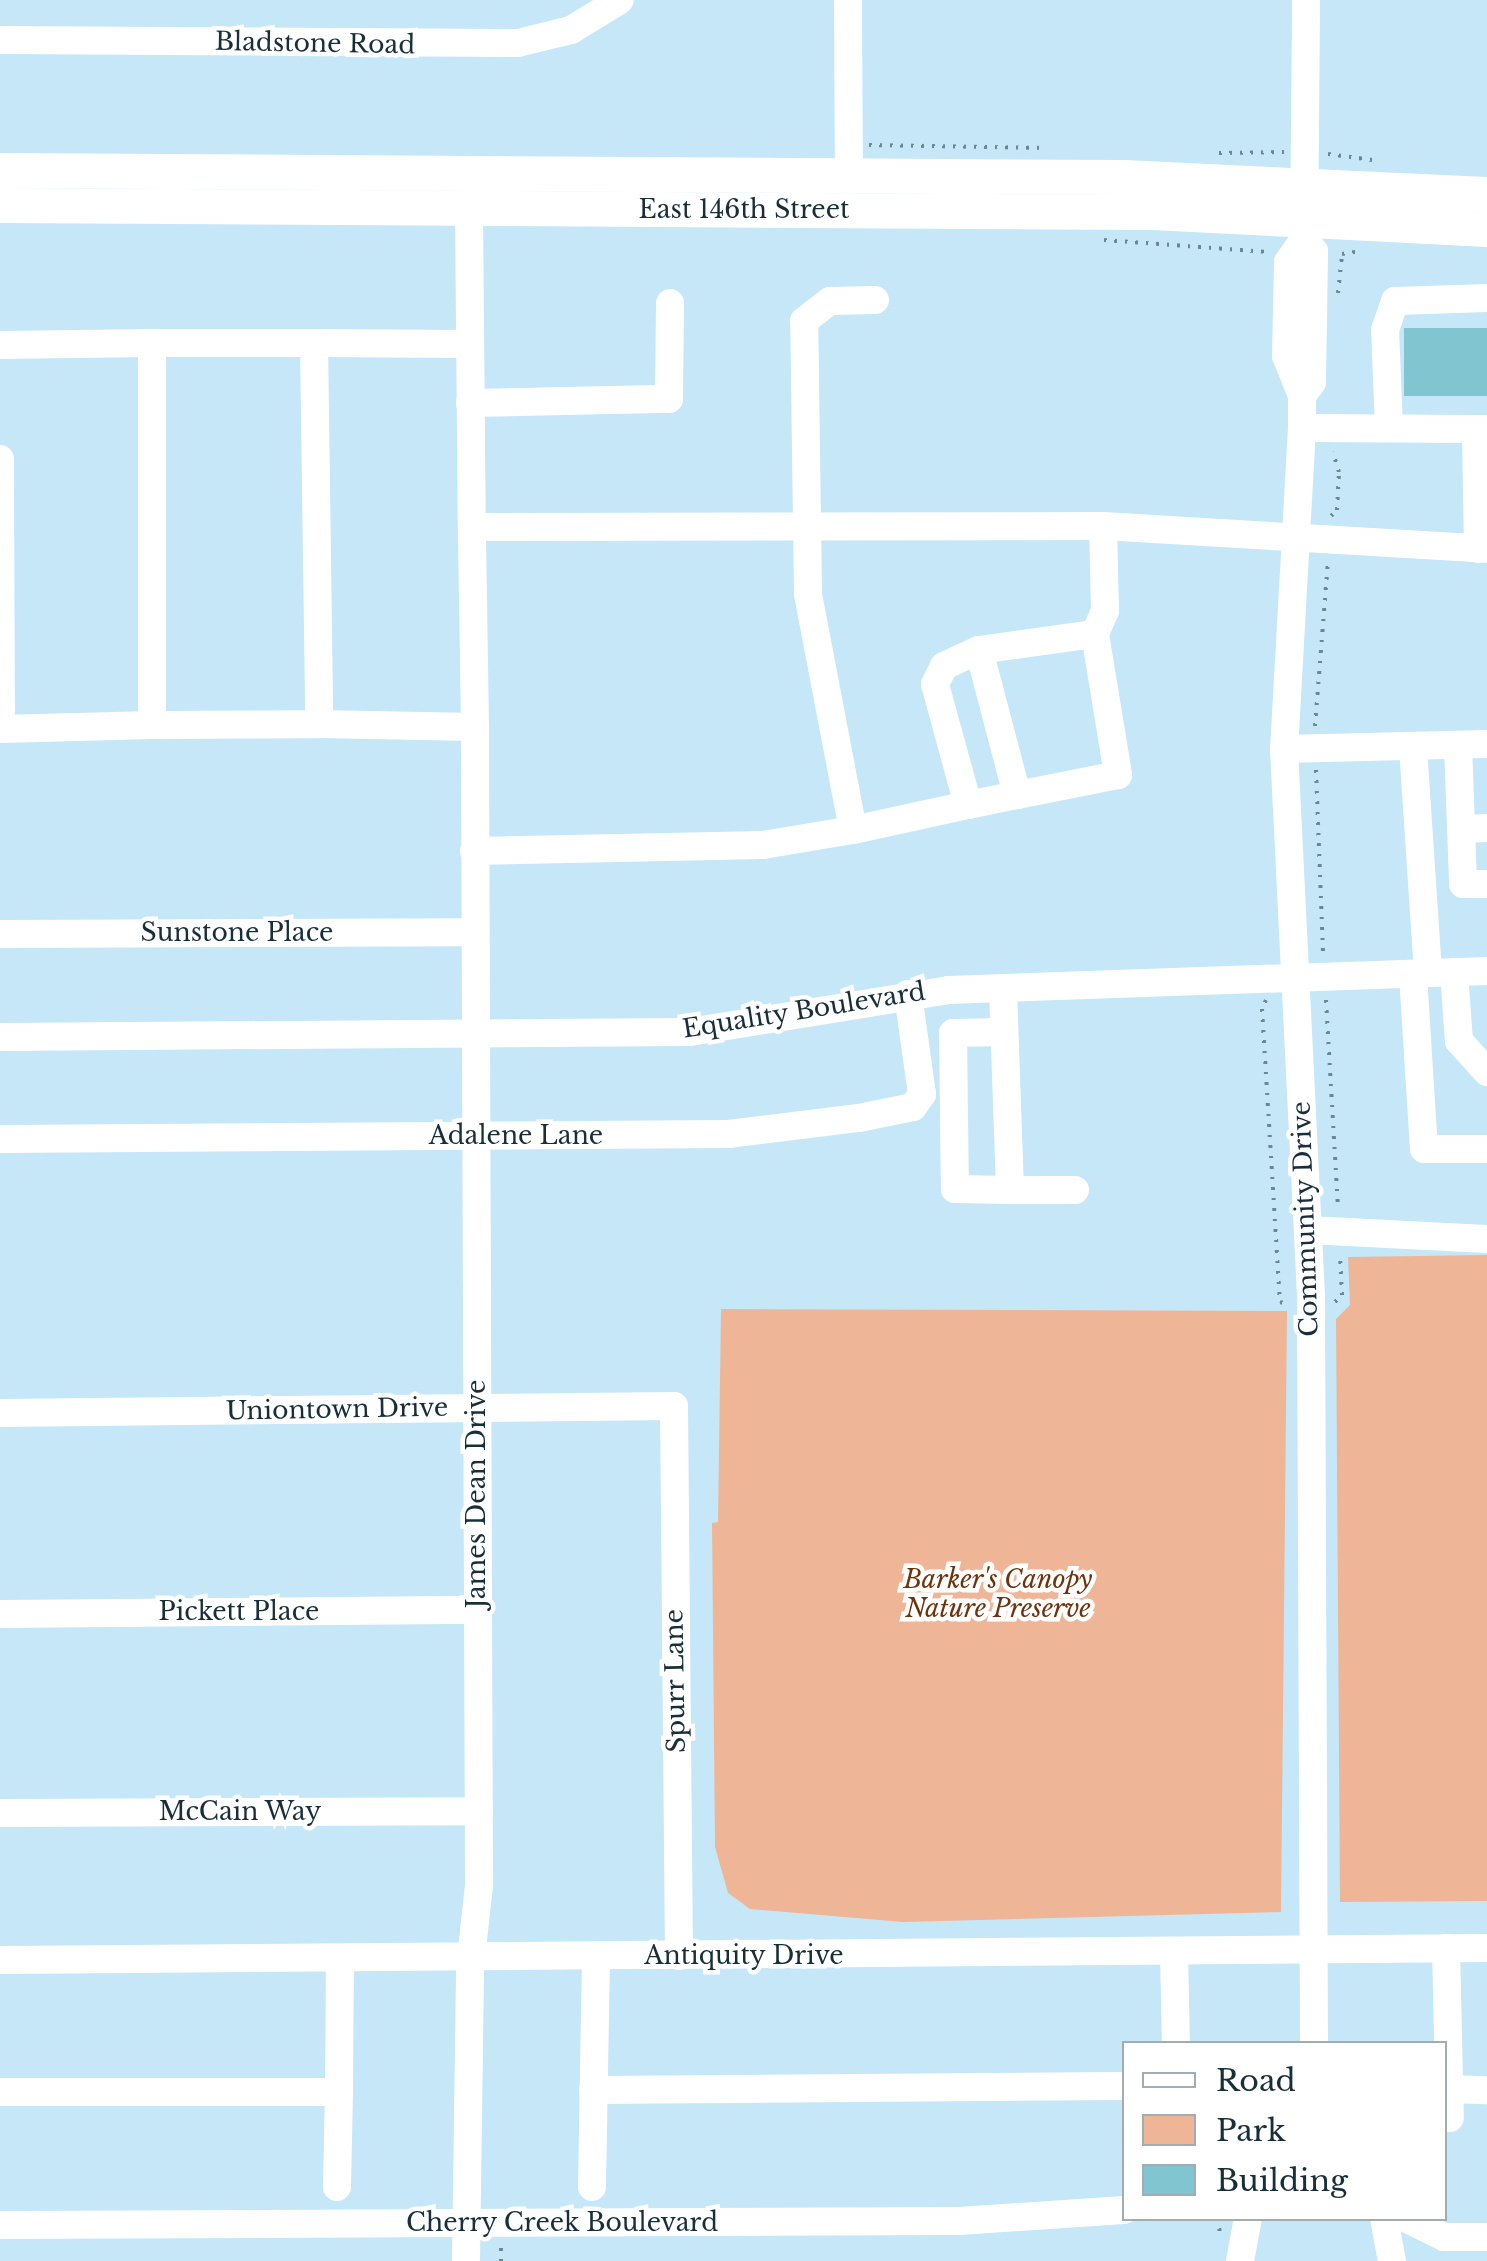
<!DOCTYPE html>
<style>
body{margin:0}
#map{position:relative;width:1487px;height:2261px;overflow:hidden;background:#c5e7f8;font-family:"Libre Baskerville",serif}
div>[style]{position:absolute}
.green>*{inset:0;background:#eeb697}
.building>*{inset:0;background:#81c5d1;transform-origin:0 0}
.path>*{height:4px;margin-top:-2px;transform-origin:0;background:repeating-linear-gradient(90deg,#6a8794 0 2.5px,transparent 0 10.5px)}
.minor>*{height:28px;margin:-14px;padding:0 14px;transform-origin:14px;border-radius:14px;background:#fff}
.major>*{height:35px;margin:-17.5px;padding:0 17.5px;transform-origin:17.5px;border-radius:17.5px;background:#fff}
span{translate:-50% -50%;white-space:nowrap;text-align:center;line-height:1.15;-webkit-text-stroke:9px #fff;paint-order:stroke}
.street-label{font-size:25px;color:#182f3a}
.park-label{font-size:25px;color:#6d330d;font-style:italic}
.legend{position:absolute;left:1122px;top:2041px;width:325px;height:180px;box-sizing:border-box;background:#fff;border:2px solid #a3acb0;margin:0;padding:12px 18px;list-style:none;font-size:30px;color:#182f3a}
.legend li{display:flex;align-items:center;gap:20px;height:50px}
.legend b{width:50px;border:2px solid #a3acb0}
</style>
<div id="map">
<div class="green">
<div style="clip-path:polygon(1487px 1255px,1487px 1901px,1340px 1902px,1336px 1319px,1350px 1305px,1348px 1257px)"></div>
<div style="clip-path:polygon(721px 1309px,1287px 1311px,1281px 1912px,903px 1922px,750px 1909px,728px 1893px,715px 1847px,712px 1523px,718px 1522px)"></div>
</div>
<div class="building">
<div style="left:1404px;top:328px;width:83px;height:68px"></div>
</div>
<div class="path">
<div style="left:869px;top:145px;width:176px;rotate:1deg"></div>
<div style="left:1219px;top:153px;width:65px;rotate:-0.9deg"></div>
<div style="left:1328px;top:154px;width:45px;rotate:7.6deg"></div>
<div style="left:1104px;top:240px;width:164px;rotate:4.2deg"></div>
<div style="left:1342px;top:254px;width:20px;rotate:-9deg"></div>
<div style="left:1338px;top:293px;width:39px;rotate:-84deg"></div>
<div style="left:1331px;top:516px;width:8px;rotate:-45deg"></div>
<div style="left:1337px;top:510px;width:38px;rotate:-87deg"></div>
<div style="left:1339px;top:472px;width:21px;rotate:-107deg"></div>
<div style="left:1315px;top:726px;width:167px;rotate:-85.5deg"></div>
<div style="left:1316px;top:770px;width:185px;rotate:87.8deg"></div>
<div style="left:1266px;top:1000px;width:10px;rotate:114deg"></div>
<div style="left:1262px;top:1009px;width:294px;rotate:86.5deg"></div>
<div style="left:1280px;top:1302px;width:10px;rotate:17deg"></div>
<div style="left:1326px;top:1000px;width:210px;rotate:86.7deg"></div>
<div style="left:1335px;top:1302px;width:10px;rotate:-45deg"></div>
<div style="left:1342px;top:1295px;width:41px;rotate:-92.8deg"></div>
<div style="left:1218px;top:2218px;width:16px;rotate:83deg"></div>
<div style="left:501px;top:2261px;width:14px;rotate:-90deg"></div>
</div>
<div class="minor">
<div style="left:848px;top:0;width:175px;rotate:89.7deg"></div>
<div style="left:0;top:40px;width:518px;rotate:0.33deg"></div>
<div style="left:518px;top:43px;width:55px;rotate:-13.8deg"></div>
<div style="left:571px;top:30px;width:57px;rotate:-31.5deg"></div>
<div style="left:469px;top:208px;width:319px;rotate:89.5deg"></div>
<div style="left:472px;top:527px;width:631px;rotate:-0.09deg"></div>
<div style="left:1103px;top:526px;width:385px;rotate:3.4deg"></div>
<div style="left:1304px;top:239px;width:28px;rotate:125deg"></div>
<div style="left:1288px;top:262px;width:94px;rotate:91.2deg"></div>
<div style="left:1286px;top:356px;width:43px;rotate:68.2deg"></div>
<div style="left:1302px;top:396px;width:32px;rotate:90deg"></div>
<div style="left:1302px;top:428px;width:322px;rotate:93.2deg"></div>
<div style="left:1284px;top:749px;width:548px;rotate:87.17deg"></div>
<div style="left:1311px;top:1296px;width:748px;rotate:89.77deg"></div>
<div style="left:314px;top:343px;width:162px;rotate:180deg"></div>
<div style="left:152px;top:343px;width:382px;rotate:90deg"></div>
<div style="left:152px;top:725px;width:167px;rotate:-0.3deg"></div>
<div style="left:470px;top:344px;width:156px;rotate:-179.6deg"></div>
<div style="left:314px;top:343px;width:381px;rotate:89.2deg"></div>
<div style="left:319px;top:724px;width:156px;rotate:1.1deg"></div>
<div style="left:475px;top:727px;width:200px;rotate:-90.9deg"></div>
<div style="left:0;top:345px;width:152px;rotate:-0.8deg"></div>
<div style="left:1302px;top:396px;width:17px;rotate:-54deg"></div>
<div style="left:1312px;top:382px;width:131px;rotate:-89.1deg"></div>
<div style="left:1314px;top:251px;width:16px;rotate:-130deg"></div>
<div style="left:1304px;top:239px;width:239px;rotate:-89.5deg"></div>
<div style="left:470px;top:403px;width:199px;rotate:-1.2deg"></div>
<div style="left:669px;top:399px;width:96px;rotate:-89.4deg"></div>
<div style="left:1302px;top:428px;width:174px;rotate:0.3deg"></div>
<div style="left:1389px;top:428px;width:98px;rotate:-92.3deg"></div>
<div style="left:1385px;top:330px;width:31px;rotate:-71deg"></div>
<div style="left:1395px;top:301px;width:92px;rotate:-1.9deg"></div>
<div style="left:0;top:459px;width:270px;rotate:89.8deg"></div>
<div style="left:1px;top:729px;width:151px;rotate:-1.5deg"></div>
<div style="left:1478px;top:549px;width:120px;rotate:-91deg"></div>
<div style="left:1476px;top:429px;width:11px"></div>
<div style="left:1095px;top:634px;width:25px;rotate:-67deg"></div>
<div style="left:1105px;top:611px;width:85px;rotate:-91.3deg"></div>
<div style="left:979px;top:650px;width:117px;rotate:-7.9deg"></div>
<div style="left:1095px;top:634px;width:143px;rotate:80.7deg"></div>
<div style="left:1118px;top:775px;width:103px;rotate:168.8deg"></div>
<div style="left:1458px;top:745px;width:139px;rotate:87.9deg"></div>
<div style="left:1463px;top:884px;width:24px"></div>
<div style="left:1413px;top:747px;width:226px;rotate:86.2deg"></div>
<div style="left:1284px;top:749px;width:203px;rotate:-1.4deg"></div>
<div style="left:1461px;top:829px;width:26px;rotate:-2deg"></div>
<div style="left:853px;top:830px;width:118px;rotate:-12.3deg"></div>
<div style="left:968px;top:805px;width:125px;rotate:-105.3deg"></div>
<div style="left:935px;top:684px;width:20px;rotate:-63deg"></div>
<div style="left:944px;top:666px;width:38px;rotate:-25deg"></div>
<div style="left:979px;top:650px;width:150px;rotate:75.3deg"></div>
<div style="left:1017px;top:795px;width:50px;rotate:168.5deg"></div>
<div style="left:474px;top:851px;width:289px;rotate:-1.2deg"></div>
<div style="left:763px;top:845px;width:91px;rotate:-9.5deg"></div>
<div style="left:853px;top:830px;width:241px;rotate:-100.8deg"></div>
<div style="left:808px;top:593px;width:272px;rotate:-90.8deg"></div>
<div style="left:804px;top:321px;width:33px;rotate:-38deg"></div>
<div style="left:830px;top:301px;width:45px;rotate:-1.3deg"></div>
<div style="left:0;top:934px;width:474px;rotate:-0.2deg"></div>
<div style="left:1454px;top:972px;width:69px;rotate:85.9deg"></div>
<div style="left:1459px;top:1041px;width:42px;rotate:47.9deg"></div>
<div style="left:1413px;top:975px;width:174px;rotate:86.4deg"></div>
<div style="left:1424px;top:1149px;width:63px"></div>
<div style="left:1003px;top:989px;width:201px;rotate:88deg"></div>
<div style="left:1010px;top:1190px;width:65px"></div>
<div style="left:1004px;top:1032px;width:51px;rotate:178.9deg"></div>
<div style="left:953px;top:1033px;width:156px;rotate:89.3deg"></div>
<div style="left:955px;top:1189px;width:55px;rotate:1deg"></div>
<div style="left:0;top:1037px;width:690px;rotate:-0.42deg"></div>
<div style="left:690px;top:1032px;width:261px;rotate:-9.2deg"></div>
<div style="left:948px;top:990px;width:539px;rotate:-2.02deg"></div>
<div style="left:0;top:1139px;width:728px;rotate:-0.39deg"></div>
<div style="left:728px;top:1134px;width:132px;rotate:-7deg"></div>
<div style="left:859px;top:1118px;width:55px;rotate:-11.5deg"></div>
<div style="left:913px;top:1107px;width:16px;rotate:-55deg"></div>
<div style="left:922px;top:1094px;width:101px;rotate:-98deg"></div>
<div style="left:1308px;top:1230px;width:179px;rotate:2.9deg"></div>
<div style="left:0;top:1413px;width:674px;rotate:-0.6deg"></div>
<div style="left:674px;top:1406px;width:550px;rotate:89.48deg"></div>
<div style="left:0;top:1614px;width:478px;rotate:-0.5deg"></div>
<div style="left:0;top:1813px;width:479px;rotate:-0.2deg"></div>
<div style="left:1446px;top:1948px;width:170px;rotate:88.7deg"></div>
<div style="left:1174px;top:1952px;width:92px;rotate:88.8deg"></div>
<div style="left:0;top:1960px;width:1487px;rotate:-0.46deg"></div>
<div style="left:1449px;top:2089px;width:38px;rotate:2deg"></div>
<div style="left:593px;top:2090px;width:531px;rotate:-0.43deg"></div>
<div style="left:0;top:2092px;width:339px"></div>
<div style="left:339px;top:2092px;width:133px;rotate:-89.6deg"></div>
<div style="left:337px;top:2187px;width:95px;rotate:-88.8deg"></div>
<div style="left:592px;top:2187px;width:230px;rotate:-89deg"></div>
<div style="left:1384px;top:2218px;width:44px;rotate:79.5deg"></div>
<div style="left:1405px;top:2218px;width:43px;rotate:26deg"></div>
<div style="left:1444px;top:2237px;width:43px"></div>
<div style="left:0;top:2225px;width:959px;rotate:-0.24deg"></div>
<div style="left:959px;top:2221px;width:165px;rotate:-3.8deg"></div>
<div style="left:466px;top:2261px;width:294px;rotate:-89.2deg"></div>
<div style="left:470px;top:1967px;width:81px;rotate:-83.7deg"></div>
<div style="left:479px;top:1886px;width:1159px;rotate:-90.2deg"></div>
<div style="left:1240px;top:2261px;width:44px;rotate:-79.5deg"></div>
</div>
<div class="major">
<div style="left:0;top:170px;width:1123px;rotate:0.36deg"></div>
<div style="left:1123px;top:177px;width:364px;rotate:2.7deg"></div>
<div style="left:0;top:205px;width:1152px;rotate:0.35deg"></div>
<div style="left:1152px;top:212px;width:335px;rotate:2.9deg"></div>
</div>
<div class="street-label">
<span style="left:315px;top:44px;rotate:1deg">Bladstone Road</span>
<span style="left:744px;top:210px">East 146th Street</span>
<span style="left:237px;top:933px">Sunstone Place</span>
<span style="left:804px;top:1011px;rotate:-9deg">Equality Boulevard</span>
<span style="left:516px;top:1136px">Adalene Lane</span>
<span style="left:1306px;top:1219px;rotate:-92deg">Community Drive</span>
<span style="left:337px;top:1410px;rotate:-1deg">Uniontown Drive</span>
<span style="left:477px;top:1494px;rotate:-90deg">James Dean Drive</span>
<span style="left:239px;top:1612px">Pickett Place</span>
<span style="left:676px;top:1681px;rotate:-91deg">Spurr Lane</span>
<span style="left:240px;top:1812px">McCain Way</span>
<span style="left:744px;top:1956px">Antiquity Drive</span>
<span style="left:562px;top:2223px">Cherry Creek Boulevard</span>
</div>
<div class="park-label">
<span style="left:998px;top:1595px">Barker's Canopy<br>Nature Preserve</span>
</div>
<ul class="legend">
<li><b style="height:12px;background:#fff"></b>Road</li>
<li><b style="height:28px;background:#eeb697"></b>Park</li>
<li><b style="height:28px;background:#81c5d1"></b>Building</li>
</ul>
</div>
